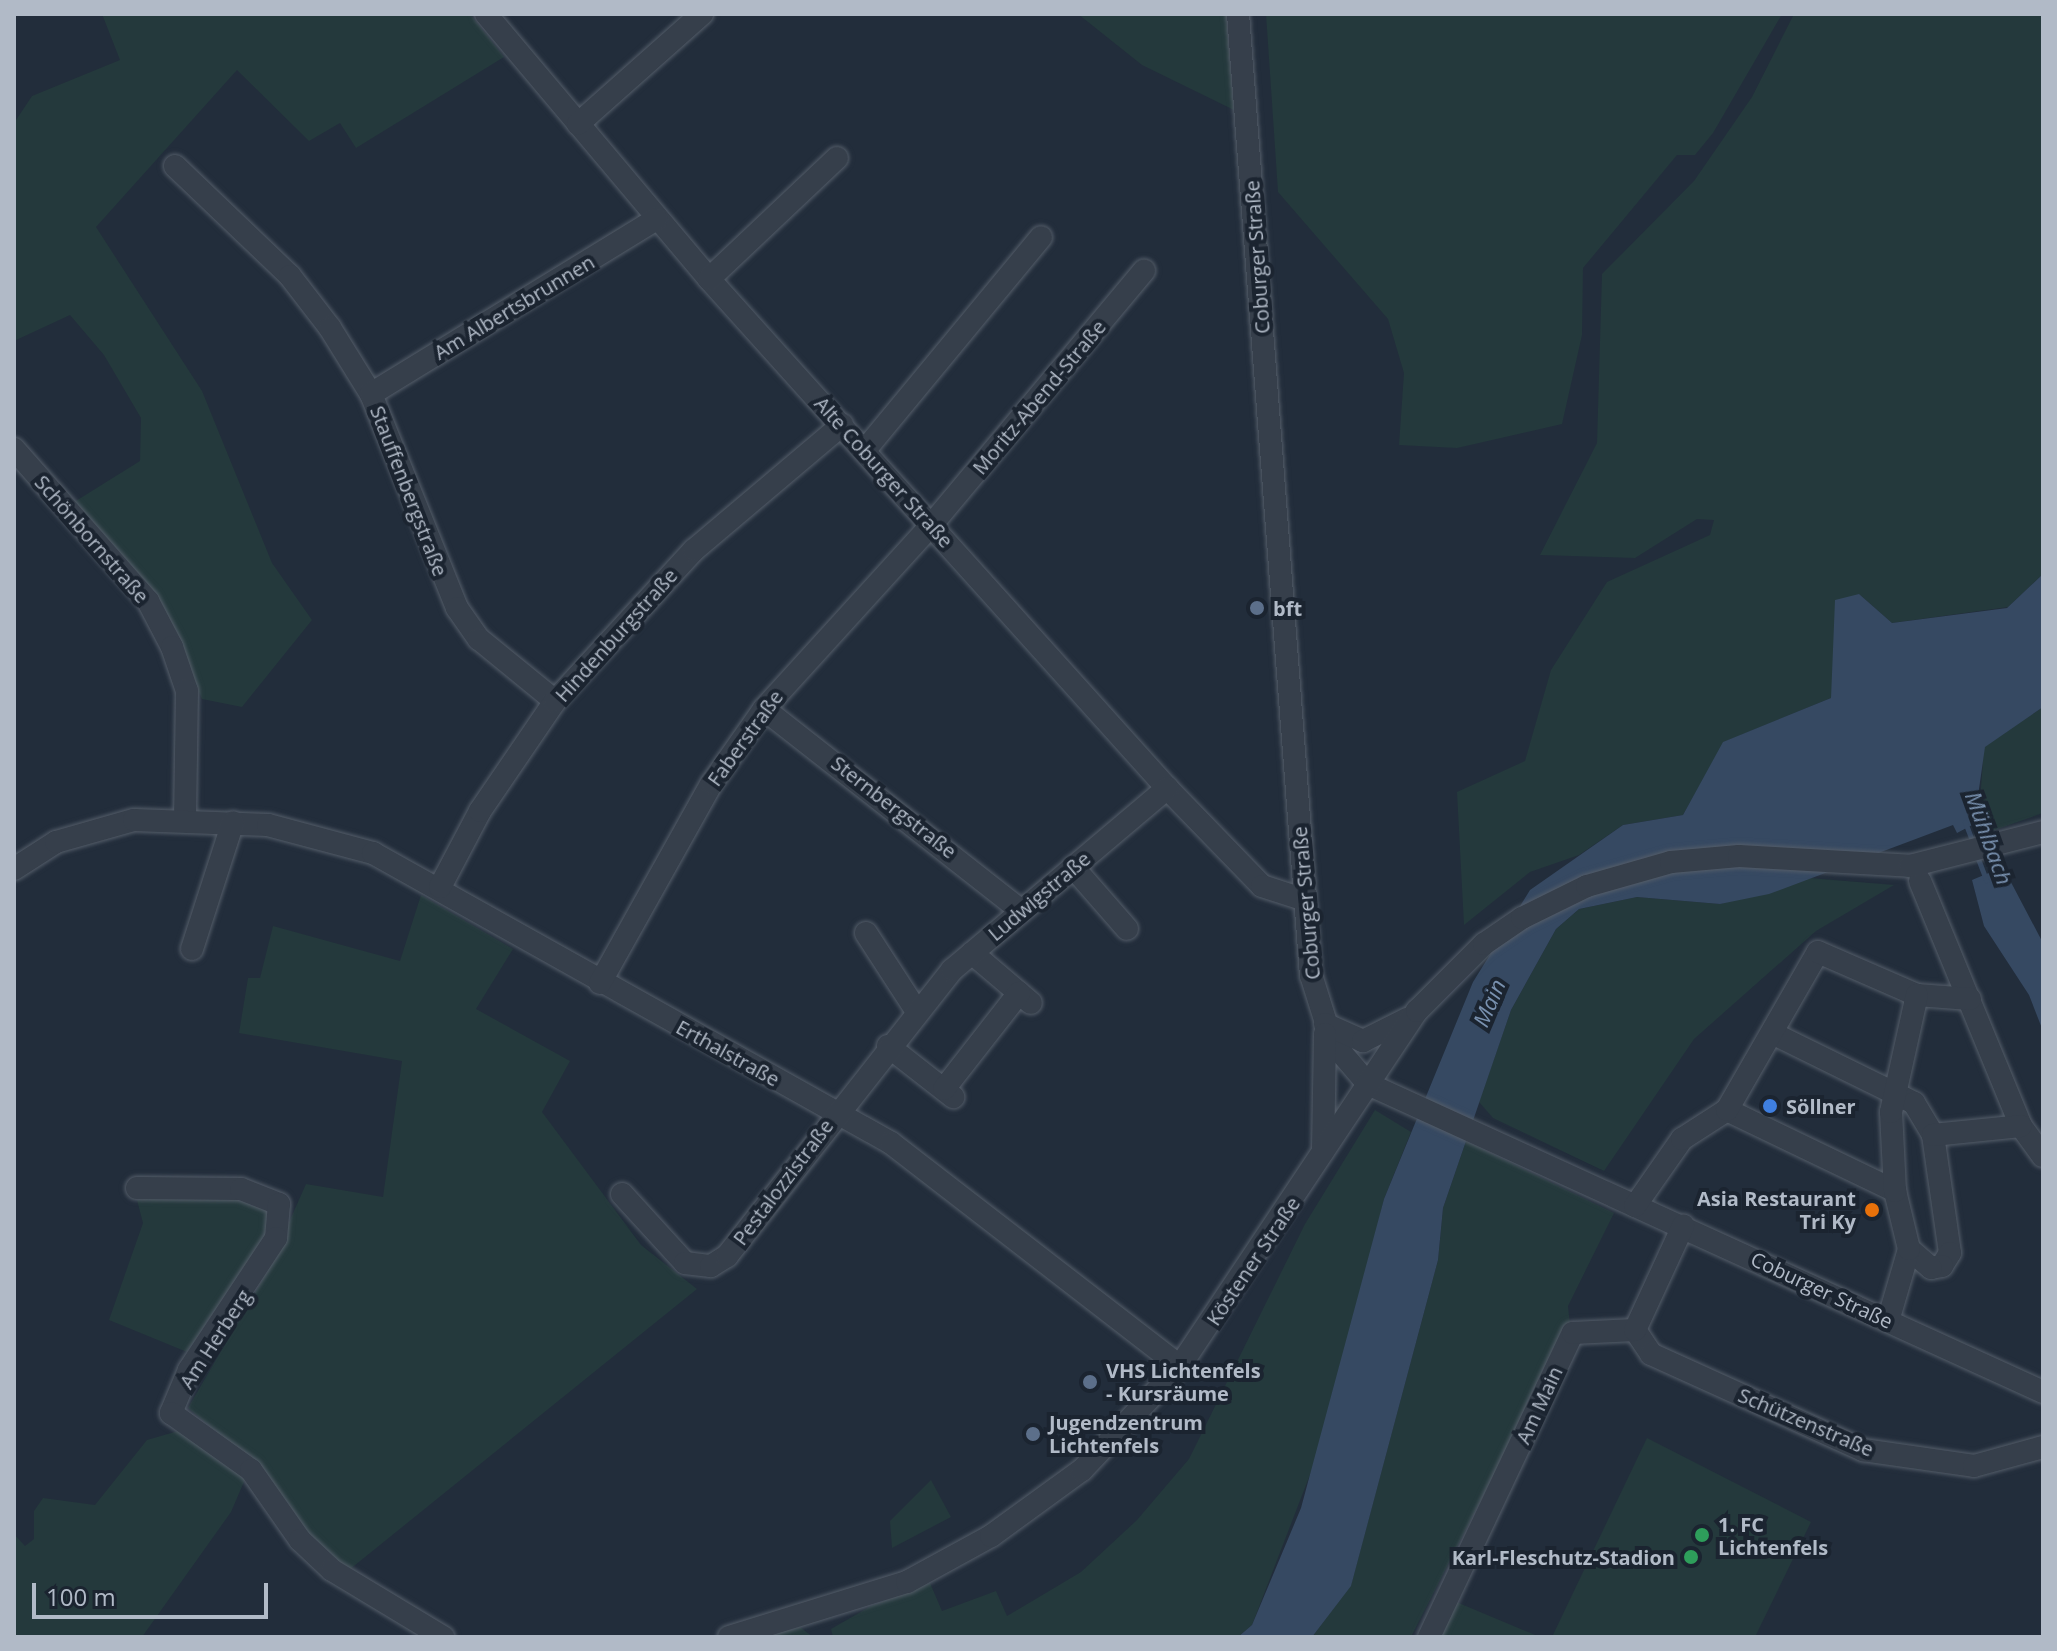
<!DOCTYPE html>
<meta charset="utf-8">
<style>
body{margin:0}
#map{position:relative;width:2057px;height:1651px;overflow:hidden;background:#222d3b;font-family:"Open Sans",sans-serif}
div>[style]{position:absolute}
.green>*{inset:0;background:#24393c}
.water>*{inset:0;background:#364962}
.stream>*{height:5px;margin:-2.5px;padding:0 2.5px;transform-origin:2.5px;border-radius:2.5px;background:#364962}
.roads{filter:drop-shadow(0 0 2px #545d69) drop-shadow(0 0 2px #545d69)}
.minor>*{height:22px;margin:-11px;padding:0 11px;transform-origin:11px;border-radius:11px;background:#363f4b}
.dots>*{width:22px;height:22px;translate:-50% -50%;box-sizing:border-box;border:4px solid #1b2430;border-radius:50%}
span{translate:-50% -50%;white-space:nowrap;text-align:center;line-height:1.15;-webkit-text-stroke:8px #1b2430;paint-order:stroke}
.street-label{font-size:20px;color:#b1bac7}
.poi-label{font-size:20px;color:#b1bac7;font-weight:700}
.left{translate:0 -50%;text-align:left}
.right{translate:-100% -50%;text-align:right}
.water-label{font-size:22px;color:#7991af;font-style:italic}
.frame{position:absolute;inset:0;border:16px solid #b1bac7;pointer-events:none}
.scale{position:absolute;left:32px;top:1583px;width:236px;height:36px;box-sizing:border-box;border:4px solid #b1bac7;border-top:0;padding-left:10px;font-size:24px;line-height:28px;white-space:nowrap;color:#b1bac7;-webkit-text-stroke:6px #1b2430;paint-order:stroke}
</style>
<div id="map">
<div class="green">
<div style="clip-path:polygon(102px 14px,470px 14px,504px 57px,356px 148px,340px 123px,309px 141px,237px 70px,96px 227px,202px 391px,272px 563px,312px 620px,242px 707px,202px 699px,160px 602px,71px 504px,140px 461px,141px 418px,104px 355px,70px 315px,14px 341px,14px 123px,32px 96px,120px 60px)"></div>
<div style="clip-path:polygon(1078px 14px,1226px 14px,1234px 110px,1142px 65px)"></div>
<div style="clip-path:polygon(1266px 14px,1782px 14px,1713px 133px,1695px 155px,1677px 155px,1583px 268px,1582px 335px,1562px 424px,1457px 448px,1399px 445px,1404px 373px,1388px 319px,1278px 192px)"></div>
<div style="clip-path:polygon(1794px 14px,2043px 14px,2043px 574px,2008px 607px,1892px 623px,1859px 594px,1831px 698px,1724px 742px,1683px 815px,1623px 825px,1579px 855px,1530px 872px,1464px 925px,1457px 792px,1525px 761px,1551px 670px,1607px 582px,1710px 535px,1714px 520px,1697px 519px,1635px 558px,1540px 555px,1597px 443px,1602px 274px,1694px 181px,1752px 97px)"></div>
<div style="clip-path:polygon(2043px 707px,2043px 813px,1989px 832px,1979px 815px,1984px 747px)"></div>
<div style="clip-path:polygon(1810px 878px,1894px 885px,1816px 931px,1694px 1039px,1604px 1171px,1493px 1118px,1479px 1102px,1511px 1010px,1556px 929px,1579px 909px,1637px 897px,1720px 904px)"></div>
<div style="clip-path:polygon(421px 895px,513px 949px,476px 1009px,570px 1061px,542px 1112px,641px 1245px,697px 1289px,349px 1570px,311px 1541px,266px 1473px,188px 1408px,267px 1272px,306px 1184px,383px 1197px,402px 1061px,239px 1033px,248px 978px,260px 978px,273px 926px,400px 961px)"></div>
<div style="clip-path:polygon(1375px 1110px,1411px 1132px,1384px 1199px,1328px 1428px,1252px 1625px,1238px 1637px,833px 1637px,831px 1629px,871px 1606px,930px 1583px,942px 1611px,996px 1591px,1007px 1616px,1081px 1572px,1137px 1520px,1189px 1459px,1305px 1224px)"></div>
<div style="clip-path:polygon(1466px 1141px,1614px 1213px,1568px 1306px,1570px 1325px,1411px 1637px,1312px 1637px,1351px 1585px,1438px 1260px,1443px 1208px)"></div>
<div style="clip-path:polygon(200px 1195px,263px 1199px,274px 1224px,187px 1352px,109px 1320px,143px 1223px,137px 1200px)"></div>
<div style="clip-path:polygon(185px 1429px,246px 1477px,231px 1512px,142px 1637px,14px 1637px,14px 1534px,25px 1546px,34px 1539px,34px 1511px,43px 1498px,95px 1505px,147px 1440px)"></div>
<div style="clip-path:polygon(1647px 1438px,1811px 1522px,1755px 1637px,1552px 1637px)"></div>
<div style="clip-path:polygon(931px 1480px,951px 1517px,892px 1548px,890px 1521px)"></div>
<div style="clip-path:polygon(1454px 1601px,1540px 1637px,1435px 1637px)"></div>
<div style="clip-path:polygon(800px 1627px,813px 1637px,762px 1637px)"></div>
</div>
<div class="water">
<div style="clip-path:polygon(2043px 574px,2043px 707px,1985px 747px,1974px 824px,1957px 833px,1953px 825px,1769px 894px,1720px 904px,1637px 897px,1579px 909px,1556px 929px,1511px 1010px,1443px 1208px,1438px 1260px,1351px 1586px,1312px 1637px,1238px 1637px,1252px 1625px,1301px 1508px,1384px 1199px,1473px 982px,1530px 890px,1623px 825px,1683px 815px,1723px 742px,1831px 698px,1835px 600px,1859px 594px,1892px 623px,2007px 608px)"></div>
<div style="clip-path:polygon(2003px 867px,2043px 943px,2043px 1031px,2029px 995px,1984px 926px,1972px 880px)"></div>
</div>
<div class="stream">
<div style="left:1965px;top:822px;width:22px;rotate:69deg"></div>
<div style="left:1977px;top:856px;width:26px;rotate:69deg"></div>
</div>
<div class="roads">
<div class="minor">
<div style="left:486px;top:14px;width:346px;rotate:49.9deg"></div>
<div style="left:709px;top:279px;width:685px;rotate:48.02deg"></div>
<div style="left:1167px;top:788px;width:136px;rotate:45.9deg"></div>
<div style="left:1262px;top:886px;width:45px;rotate:18deg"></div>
<div style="left:1238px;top:14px;width:964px;rotate:85.66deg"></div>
<div style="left:1311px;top:975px;width:70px;rotate:72.6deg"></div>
<div style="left:1332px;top:1042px;width:55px;rotate:49.4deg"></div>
<div style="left:1368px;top:1084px;width:742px;rotate:24.53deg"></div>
<div style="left:578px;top:124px;width:166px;rotate:-41.6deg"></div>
<div style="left:175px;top:166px;width:159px;rotate:43.7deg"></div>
<div style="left:290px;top:276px;width:66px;rotate:52.4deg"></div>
<div style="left:330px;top:328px;width:78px;rotate:58.2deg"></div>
<div style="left:371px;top:394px;width:231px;rotate:68.1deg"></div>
<div style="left:457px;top:608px;width:38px;rotate:55deg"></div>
<div style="left:479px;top:639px;width:98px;rotate:39.2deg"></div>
<div style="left:709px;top:279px;width:176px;rotate:-43.4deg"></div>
<div style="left:371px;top:394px;width:335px;rotate:-31.5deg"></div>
<div style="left:14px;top:449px;width:203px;rotate:48.6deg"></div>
<div style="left:148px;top:601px;width:52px;rotate:62.4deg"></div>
<div style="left:172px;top:647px;width:46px;rotate:71.2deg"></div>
<div style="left:187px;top:691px;width:129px;rotate:90.9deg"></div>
<div style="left:865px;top:450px;width:276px;rotate:-50.4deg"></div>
<div style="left:764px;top:709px;width:325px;rotate:38.1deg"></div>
<div style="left:1073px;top:867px;width:82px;rotate:48.9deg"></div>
<div style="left:14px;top:869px;width:50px;rotate:-32.7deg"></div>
<div style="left:56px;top:842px;width:81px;rotate:-15.8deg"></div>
<div style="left:134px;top:820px;width:134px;rotate:2.1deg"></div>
<div style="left:268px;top:825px;width:109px;rotate:14.9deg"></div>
<div style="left:373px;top:853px;width:594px;rotate:29.24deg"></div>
<div style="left:891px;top:1143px;width:365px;rotate:37.7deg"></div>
<div style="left:1920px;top:881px;width:265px;rotate:67.6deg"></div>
<div style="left:2021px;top:1126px;width:37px;rotate:54deg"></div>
<div style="left:440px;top:887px;width:86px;rotate:-62.2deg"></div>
<div style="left:480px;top:811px;width:133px;rotate:-55.7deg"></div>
<div style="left:555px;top:701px;width:205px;rotate:-47.4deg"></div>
<div style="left:694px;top:550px;width:194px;rotate:-40.2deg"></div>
<div style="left:866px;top:933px;width:92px;rotate:57deg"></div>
<div style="left:192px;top:949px;width:133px;rotate:-72.1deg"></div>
<div style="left:972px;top:953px;width:77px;rotate:40.3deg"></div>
<div style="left:600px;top:983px;width:229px;rotate:-60.8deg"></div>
<div style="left:712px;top:783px;width:90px;rotate:-54.9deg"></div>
<div style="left:764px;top:709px;width:251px;rotate:-47.7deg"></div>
<div style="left:933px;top:523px;width:329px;rotate:-50.1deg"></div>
<div style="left:1325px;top:1024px;width:42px;rotate:24.1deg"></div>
<div style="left:1363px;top:1041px;width:49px;rotate:-26.6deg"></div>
<div style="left:1774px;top:1034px;width:156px;rotate:26.2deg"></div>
<div style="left:1914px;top:1103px;width:37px;rotate:59deg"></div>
<div style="left:1933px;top:1135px;width:119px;rotate:81.8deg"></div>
<div style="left:1950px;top:1253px;width:15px;rotate:122deg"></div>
<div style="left:1942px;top:1266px;width:11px;rotate:170deg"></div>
<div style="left:1931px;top:1268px;width:29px;rotate:-139deg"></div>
<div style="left:888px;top:1046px;width:83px;rotate:38.1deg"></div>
<div style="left:944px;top:1089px;width:122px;rotate:-52deg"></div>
<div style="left:1727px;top:1110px;width:187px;rotate:25.7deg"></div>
<div style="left:1933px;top:1135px;width:88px;rotate:-5.8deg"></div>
<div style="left:1323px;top:1151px;width:117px;rotate:-89deg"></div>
<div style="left:137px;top:1188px;width:104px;rotate:0.6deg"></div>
<div style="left:241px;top:1189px;width:41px;rotate:21.5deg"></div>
<div style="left:279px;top:1204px;width:34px;rotate:95deg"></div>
<div style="left:276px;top:1238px;width:158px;rotate:123.4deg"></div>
<div style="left:189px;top:1370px;width:47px;rotate:112.7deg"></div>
<div style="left:171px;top:1413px;width:98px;rotate:35.5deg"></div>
<div style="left:251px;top:1470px;width:85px;rotate:55deg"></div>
<div style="left:300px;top:1540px;width:44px;rotate:43.2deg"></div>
<div style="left:332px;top:1570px;width:130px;rotate:31.1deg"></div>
<div style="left:622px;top:1194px;width:93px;rotate:47.6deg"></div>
<div style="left:685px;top:1263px;width:26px;rotate:7deg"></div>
<div style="left:711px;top:1266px;width:19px;rotate:-32deg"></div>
<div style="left:727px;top:1256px;width:364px;rotate:-51.8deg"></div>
<div style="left:952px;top:970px;width:282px;rotate:-40.2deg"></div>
<div style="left:1635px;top:1206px;width:82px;rotate:-55deg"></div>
<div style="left:1682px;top:1139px;width:54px;rotate:-32.8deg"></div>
<div style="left:1727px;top:1110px;width:182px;rotate:-60.1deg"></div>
<div style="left:1818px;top:952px;width:108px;rotate:23.5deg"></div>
<div style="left:1917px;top:995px;width:53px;rotate:4.3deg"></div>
<div style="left:1888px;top:1321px;width:75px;rotate:-73.7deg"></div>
<div style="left:1909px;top:1249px;width:60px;rotate:-103.6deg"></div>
<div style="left:1895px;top:1191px;width:79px;rotate:-92.9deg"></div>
<div style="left:1891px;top:1112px;width:120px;rotate:-77.5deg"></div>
<div style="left:1635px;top:1330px;width:29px;rotate:56deg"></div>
<div style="left:1651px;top:1354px;width:233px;rotate:24.4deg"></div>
<div style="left:1863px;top:1450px;width:112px;rotate:8.2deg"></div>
<div style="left:1974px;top:1466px;width:72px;rotate:-15.4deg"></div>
<div style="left:729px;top:1637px;width:186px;rotate:-17.2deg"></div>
<div style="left:907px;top:1582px;width:96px;rotate:-28.7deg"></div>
<div style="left:991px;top:1536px;width:112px;rotate:-36deg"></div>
<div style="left:1082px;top:1470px;width:143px;rotate:-46.7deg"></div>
<div style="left:1180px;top:1366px;width:427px;rotate:-56.3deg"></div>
<div style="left:1417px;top:1011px;width:95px;rotate:-45deg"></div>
<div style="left:1484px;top:944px;width:46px;rotate:-34.4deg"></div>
<div style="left:1522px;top:918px;width:72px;rotate:-26.2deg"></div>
<div style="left:1587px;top:886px;width:87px;rotate:-15.9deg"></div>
<div style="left:1671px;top:862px;width:68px;rotate:-5deg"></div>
<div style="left:1739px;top:856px;width:171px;rotate:3.3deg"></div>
<div style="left:1910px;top:866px;width:137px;rotate:-14.3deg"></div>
<div style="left:1429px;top:1637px;width:336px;rotate:-64.7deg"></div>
<div style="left:1573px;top:1333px;width:62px;rotate:-2.8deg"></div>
<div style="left:1635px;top:1330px;width:115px;rotate:-65.2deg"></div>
</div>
</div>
<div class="dots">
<div style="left:1257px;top:608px;background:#5c6f8a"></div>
<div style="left:1770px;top:1106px;background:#3f7fe0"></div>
<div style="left:1872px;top:1210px;background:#e8710a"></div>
<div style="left:1090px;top:1382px;background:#5c6f8a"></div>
<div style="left:1033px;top:1434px;background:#5c6f8a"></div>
<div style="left:1702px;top:1535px;background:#2e9e5b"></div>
<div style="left:1691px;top:1557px;background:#2e9e5b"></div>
</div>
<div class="street-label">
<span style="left:1257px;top:257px;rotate:-94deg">Coburger Straße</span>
<span style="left:514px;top:307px;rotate:-31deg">Am Albertsbrunnen</span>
<span style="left:1039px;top:397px;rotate:-50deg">Moritz-Abend-Straße</span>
<span style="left:884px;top:472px;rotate:48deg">Alte Coburger Straße</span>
<span style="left:409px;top:491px;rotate:69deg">Stauffenbergstraße</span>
<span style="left:92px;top:539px;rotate:49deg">Schönbornstraße</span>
<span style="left:616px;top:635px;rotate:-48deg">Hindenburgstraße</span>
<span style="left:745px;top:738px;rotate:-54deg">Faberstraße</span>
<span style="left:894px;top:807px;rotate:38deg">Sternbergstraße</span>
<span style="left:1039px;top:896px;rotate:-40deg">Ludwigstraße</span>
<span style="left:1306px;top:903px;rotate:-95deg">Coburger Straße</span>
<span style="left:728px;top:1053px;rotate:29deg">Erthalstraße</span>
<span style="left:783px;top:1182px;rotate:-53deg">Pestalozzistraße</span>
<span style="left:1253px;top:1261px;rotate:-56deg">Köstener Straße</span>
<span style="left:1822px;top:1290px;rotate:25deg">Coburger Straße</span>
<span style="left:215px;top:1339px;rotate:-57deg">Am Herberg</span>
<span style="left:1539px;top:1405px;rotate:-65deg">Am Main</span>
<span style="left:1806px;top:1422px;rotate:23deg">Schützenstraße</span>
</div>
<div class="poi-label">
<span class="left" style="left:1273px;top:608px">bft</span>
<span class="left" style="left:1786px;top:1106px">Söllner</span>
<span class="right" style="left:1856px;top:1210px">Asia Restaurant<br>Tri Ky</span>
<span class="left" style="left:1106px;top:1382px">VHS Lichtenfels<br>- Kursräume</span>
<span class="left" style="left:1049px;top:1434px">Jugendzentrum<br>Lichtenfels</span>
<span class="left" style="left:1718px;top:1536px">1. FC<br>Lichtenfels</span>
<span class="right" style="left:1675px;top:1557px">Karl-Fleschutz-Stadion</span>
</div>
<div class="water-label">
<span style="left:1989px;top:838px;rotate:70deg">Mühlbach</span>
<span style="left:1489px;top:1003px;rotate:-67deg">Main</span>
</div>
<div class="frame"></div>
<div class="scale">100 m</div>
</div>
